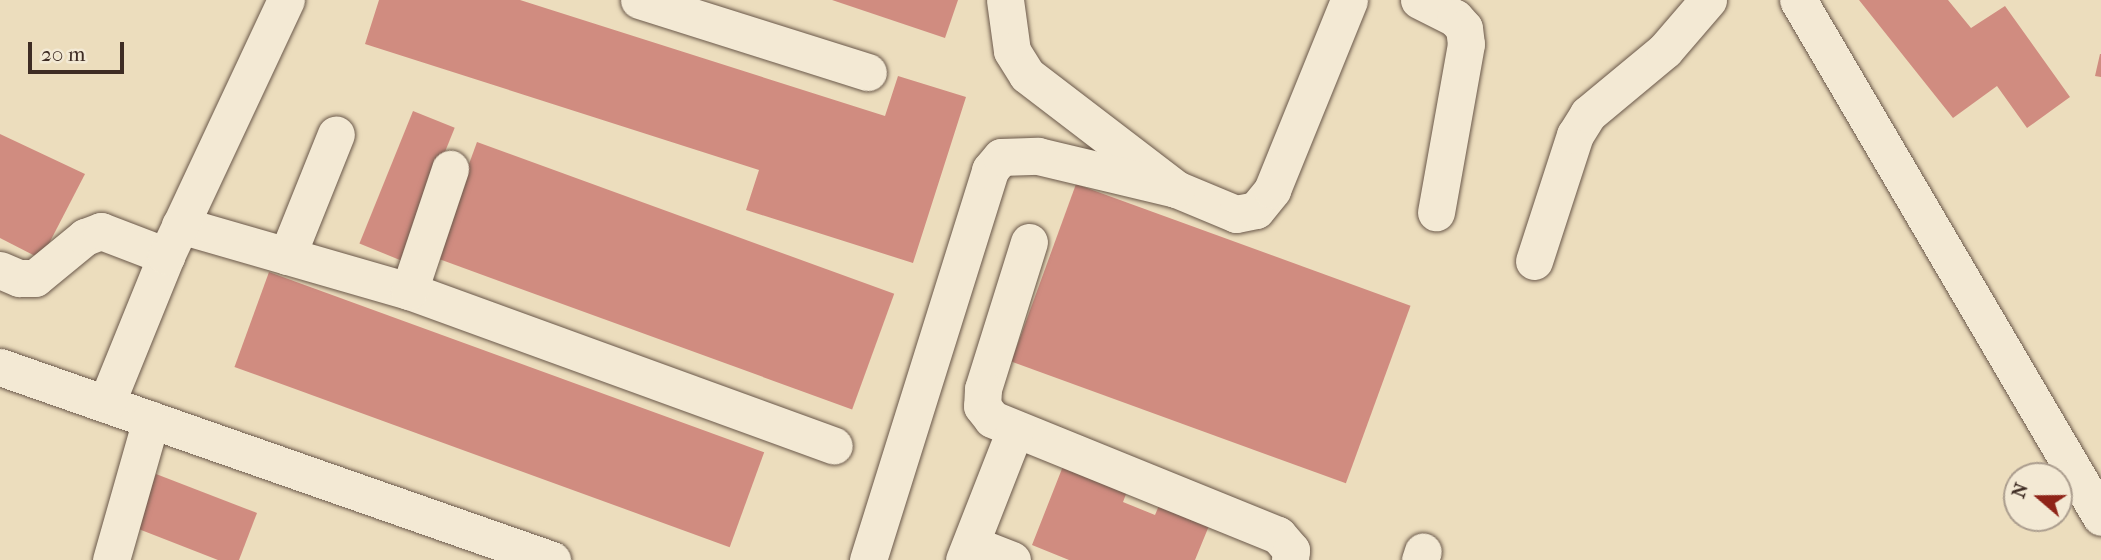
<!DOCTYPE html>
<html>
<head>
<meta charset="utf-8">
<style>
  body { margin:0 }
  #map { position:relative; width:2101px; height:560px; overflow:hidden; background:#ecddbd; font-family:"IM FELL French Canon",serif }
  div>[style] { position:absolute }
  .building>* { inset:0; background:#d08c80; transform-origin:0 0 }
  .roads { filter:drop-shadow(0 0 2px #6a584a) drop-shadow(0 0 2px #6a584a) }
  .minor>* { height:37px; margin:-18.5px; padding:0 18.5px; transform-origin:18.5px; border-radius:18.5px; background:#f3e9d4 }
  span { translate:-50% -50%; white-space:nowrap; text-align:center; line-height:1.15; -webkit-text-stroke:7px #f3e9d4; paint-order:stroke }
  .north { position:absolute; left:2003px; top:462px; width:70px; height:70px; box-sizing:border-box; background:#f3e9d4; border:2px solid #ab9d8e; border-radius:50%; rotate:290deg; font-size:19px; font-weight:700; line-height:28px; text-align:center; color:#3e2c24 }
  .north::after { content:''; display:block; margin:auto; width:24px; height:32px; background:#8f2418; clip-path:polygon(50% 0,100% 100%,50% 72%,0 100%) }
  .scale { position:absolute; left:28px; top:42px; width:96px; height:32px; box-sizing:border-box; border:4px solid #3e2c24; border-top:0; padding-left:9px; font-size:21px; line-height:24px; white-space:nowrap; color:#3e2c24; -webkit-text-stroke:5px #f3e9d4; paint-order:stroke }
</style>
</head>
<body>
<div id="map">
  <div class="building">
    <div style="clip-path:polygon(379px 0,520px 0,885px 116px,898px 76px,966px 97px,913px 263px,746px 210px,759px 170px,365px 44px)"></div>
    <div style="clip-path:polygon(832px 0,958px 0,945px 38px)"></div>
    <div style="clip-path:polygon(1859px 0,1948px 0,1971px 28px,2005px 6px,2070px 97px,2027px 128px,1997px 86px,1953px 118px)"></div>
    <div style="clip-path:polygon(2100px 54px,2101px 54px,2101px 77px,2095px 76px)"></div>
    <div style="left:413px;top:111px;width:45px;height:143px;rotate:22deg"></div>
    <div style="clip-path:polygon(0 134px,85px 174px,41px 259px,0 238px)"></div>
    <div style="left:477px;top:142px;width:444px;height:123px;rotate:20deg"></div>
    <div style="left:1076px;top:184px;width:356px;height:189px;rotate:20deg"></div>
    <div style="left:269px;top:272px;width:527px;height:101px;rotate:20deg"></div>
    <div style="clip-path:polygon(1067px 456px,1131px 481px,1123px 502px,1155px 515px,1163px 496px,1213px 516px,1195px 560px,1069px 560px,1032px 545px)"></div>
    <div style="clip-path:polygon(156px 474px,257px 513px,239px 560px,218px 560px,136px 528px)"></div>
  </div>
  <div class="roads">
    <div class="minor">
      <div style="left:639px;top:0;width:240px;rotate:17.5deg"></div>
      <div style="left:1005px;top:0;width:51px;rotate:82.2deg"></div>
      <div style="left:1012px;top:51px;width:28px;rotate:58deg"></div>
      <div style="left:1027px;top:75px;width:188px;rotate:37.4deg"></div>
      <div style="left:1176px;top:189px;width:65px;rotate:22.6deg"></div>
      <div style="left:1236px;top:214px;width:20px;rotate:-11deg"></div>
      <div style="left:1256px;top:210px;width:26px;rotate:-51deg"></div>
      <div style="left:1272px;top:190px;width:205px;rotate:-67.9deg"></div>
      <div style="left:1419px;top:0;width:40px;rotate:26.6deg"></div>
      <div style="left:1455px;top:18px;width:13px;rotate:48deg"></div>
      <div style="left:1464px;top:28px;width:16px;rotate:83deg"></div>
      <div style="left:1466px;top:44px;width:171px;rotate:100.1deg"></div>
      <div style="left:1798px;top:0;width:599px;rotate:59.63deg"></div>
      <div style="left:180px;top:225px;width:238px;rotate:16.1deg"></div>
      <div style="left:409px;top:291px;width:452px;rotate:20deg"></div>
      <div style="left:1029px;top:242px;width:154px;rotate:107.4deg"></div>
      <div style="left:983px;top:389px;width:17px;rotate:93deg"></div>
      <div style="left:982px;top:406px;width:16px;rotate:52deg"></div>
      <div style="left:992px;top:419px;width:309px;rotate:22.1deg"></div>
      <div style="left:1278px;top:535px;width:20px;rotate:49deg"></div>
      <div style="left:1291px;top:550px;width:10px;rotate:96deg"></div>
      <div style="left:287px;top:256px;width:131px;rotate:-68.1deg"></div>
      <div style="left:1534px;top:261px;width:133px;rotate:-72deg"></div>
      <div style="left:1575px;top:135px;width:25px;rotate:-58deg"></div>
      <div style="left:1588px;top:114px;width:100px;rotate:-39.7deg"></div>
      <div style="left:1665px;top:50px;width:66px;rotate:-49.3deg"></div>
      <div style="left:0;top:270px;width:21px;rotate:23deg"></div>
      <div style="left:19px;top:278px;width:16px"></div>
      <div style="left:35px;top:278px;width:65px;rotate:-39.4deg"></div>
      <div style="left:85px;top:237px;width:17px;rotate:-21deg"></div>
      <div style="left:101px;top:231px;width:70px;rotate:21deg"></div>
      <div style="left:409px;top:291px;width:129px;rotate:-71.4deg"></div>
      <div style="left:0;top:367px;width:585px;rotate:19.27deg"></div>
      <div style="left:106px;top:404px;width:160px;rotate:-67.9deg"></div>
      <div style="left:166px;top:256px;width:283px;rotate:-64.9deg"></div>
      <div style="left:971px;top:544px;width:44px;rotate:21.3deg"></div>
      <div style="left:111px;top:560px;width:146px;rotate:-74.1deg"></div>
      <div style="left:868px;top:560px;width:409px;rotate:-72.6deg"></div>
      <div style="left:990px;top:170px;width:17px;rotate:-50deg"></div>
      <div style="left:1001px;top:157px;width:37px;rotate:-2deg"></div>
      <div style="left:1038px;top:156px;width:142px;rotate:13.4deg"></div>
      <div style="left:964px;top:560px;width:140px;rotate:-68.6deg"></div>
      <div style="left:1420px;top:560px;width:9px;rotate:-72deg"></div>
    </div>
  </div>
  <div class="north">N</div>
  <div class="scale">20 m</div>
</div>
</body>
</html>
